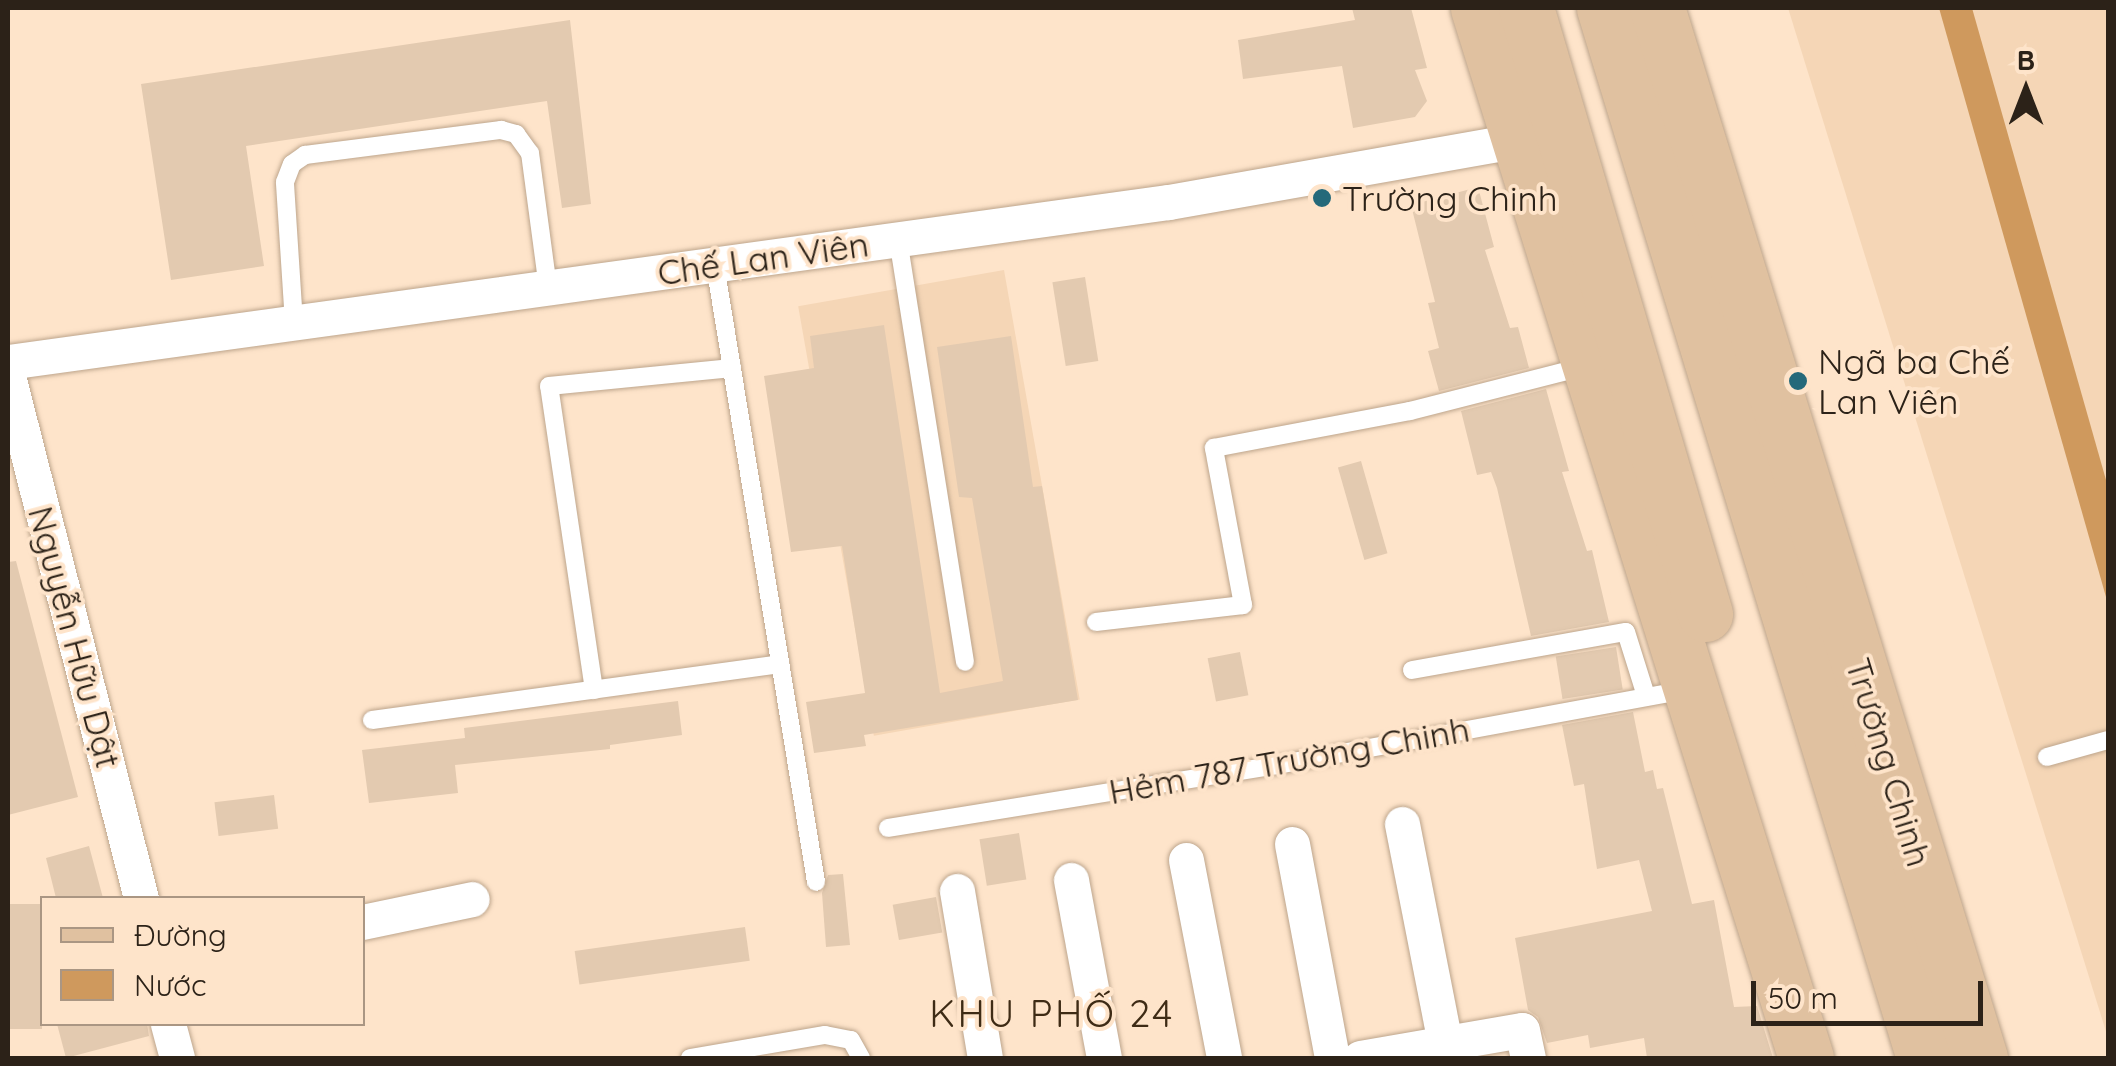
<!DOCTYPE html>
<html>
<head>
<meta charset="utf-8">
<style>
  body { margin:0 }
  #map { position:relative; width:2116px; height:1066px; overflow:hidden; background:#fee4ca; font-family:Quicksand,sans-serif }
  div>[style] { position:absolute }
  .built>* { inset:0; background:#f5d6b6; transform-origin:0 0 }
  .water>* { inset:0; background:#cf995d }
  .building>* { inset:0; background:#e3cab0; transform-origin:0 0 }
  .roads { filter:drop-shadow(0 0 2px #bda58c) drop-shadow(0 0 2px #bda58c) }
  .service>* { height:18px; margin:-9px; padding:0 9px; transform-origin:9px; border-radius:9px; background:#fff }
  .minor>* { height:35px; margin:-17.5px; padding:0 17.5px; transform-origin:17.5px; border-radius:17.5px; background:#fff }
  .primary>* { height:55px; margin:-27.5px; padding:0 27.5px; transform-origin:27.5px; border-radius:27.5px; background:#e0c1a0 }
  .dots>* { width:28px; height:28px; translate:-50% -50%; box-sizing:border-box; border:5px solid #fee4ca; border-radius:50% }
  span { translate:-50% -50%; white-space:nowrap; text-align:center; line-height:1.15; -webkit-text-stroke:8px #fee4ca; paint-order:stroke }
  .poi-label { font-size:35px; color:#2c2218 }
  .left { translate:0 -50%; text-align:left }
  .street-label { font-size:35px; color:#2c2218 }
  .neighbourhood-label { font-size:38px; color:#3e2b15; letter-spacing:2.5px }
  .frame { position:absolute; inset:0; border:10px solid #2c2218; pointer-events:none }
  .legend { position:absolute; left:40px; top:896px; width:325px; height:130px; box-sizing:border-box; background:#fee4ca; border:2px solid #aa9683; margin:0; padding:12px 18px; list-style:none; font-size:30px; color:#2c2218 }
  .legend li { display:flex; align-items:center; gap:20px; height:50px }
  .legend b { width:50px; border:2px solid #aa9683 }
  .north { position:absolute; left:1976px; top:40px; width:100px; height:100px; -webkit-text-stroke:8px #fee4ca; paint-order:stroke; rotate:0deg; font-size:28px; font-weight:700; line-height:40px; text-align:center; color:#2c2218 }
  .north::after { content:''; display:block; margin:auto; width:35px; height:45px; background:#2c2218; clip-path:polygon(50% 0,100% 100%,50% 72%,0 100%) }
  .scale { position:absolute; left:1751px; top:981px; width:232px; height:45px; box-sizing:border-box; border:5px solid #2c2218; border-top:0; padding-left:12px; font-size:30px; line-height:35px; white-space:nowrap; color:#2c2218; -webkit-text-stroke:8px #fee4ca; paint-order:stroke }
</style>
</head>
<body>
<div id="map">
  <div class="built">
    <div style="clip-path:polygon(1788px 8px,2108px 8px,2108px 1038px)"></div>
    <div style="left:1004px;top:270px;width:436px;height:209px;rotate:80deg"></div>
  </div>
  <div class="water">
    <div style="clip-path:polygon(1939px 8px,1972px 8px,2108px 487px,2108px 604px)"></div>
  </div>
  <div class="building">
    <div style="clip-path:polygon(1352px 8px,1411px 8px,1427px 68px,1415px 70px,1427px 101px,1415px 117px,1353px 128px,1342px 66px,1243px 79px,1238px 40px,1355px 20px)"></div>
    <div style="clip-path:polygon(570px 20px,591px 204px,562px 208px,547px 101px,246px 146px,264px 266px,171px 280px,141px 84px)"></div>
    <div style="clip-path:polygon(1478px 187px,1494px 247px,1485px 250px,1510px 328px,1518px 327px,1529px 368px,1439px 391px,1428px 351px,1439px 348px,1428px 303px,1435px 302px,1411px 205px)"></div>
    <div style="left:1085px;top:277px;width:85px;height:33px;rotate:81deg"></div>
    <div style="clip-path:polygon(884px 325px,940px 693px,1003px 681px,972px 498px,959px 497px,937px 347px,1011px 336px,1033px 487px,1042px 486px,1078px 700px,864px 735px,866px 746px,814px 753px,806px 702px,865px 693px,842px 546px,791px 552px,764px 376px,814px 368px,810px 336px)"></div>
    <div style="clip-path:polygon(1546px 389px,1569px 471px,1562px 472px,1587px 551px,1592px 550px,1609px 622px,1531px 636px,1497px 488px,1491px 472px,1477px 475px,1461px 411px)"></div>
    <div style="left:1361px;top:461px;width:96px;height:24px;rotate:74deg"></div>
    <div style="clip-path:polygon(16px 561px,78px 797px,8px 815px,8px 562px)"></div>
    <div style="left:1616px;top:647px;width:43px;height:61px;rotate:81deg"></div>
    <div style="left:1240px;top:652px;width:44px;height:33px;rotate:79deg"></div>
    <div style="clip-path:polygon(678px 701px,682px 735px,610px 745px,610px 749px,455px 765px,458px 793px,369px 803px,362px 750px,465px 738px,464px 728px)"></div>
    <div style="clip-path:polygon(1633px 712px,1645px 772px,1653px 770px,1657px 789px,1663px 788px,1692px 904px,1714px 900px,1734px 1007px,1757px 1006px,1773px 1058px,1647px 1058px,1644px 1038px,1590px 1048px,1588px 1035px,1547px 1043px,1538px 1017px,1528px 1010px,1515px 938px,1652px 911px,1639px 860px,1597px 869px,1584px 784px,1574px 786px,1562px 725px)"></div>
    <div style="left:274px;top:795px;width:34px;height:60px;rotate:83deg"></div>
    <div style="left:1019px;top:833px;width:47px;height:40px;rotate:81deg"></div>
    <div style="clip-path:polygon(89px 846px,103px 898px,56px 898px,46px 858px)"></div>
    <div style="clip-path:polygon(843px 874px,850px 945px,826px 947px,822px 893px,828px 875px)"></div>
    <div style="left:936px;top:897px;width:36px;height:44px;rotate:80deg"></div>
    <div style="left:42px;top:904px;width:125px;height:35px;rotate:90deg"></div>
    <div style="left:745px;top:927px;width:34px;height:172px;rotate:82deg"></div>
    <div style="clip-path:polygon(57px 1024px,147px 1024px,149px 1036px,66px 1058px)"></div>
  </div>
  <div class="roads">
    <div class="service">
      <div style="left:898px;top:239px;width:428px;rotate:81deg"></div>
      <div style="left:715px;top:265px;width:625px;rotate:80.7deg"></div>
      <div style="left:294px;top:323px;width:141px;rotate:-93.7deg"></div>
      <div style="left:285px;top:182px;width:19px;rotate:-69deg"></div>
      <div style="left:292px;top:164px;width:16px;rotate:-35deg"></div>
      <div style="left:305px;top:155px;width:198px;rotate:-7.3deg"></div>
      <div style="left:501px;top:130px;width:16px;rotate:15deg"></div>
      <div style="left:516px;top:134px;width:24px;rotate:54deg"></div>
      <div style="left:530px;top:153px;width:136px;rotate:82.4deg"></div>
      <div style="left:1096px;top:622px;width:148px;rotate:-6.6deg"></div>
      <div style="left:1243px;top:605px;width:160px;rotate:-100.5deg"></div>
      <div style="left:1214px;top:448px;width:199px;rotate:-10.7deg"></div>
      <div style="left:1410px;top:411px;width:179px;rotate:-14.3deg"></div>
      <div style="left:1412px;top:670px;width:217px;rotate:-10.1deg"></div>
      <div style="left:1626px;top:632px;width:67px;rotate:72.6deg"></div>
      <div style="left:594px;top:690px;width:307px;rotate:-98.4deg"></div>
      <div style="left:549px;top:386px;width:184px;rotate:-5.6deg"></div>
      <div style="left:372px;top:720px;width:412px;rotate:-7.8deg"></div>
      <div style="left:2047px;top:757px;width:63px;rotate:-15.6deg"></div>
      <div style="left:888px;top:828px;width:394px;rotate:-9.2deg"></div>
      <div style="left:1277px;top:765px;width:415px;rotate:-10.4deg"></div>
      <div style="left:690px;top:1058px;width:137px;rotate:-9.7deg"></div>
      <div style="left:825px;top:1035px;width:26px;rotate:11deg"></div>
      <div style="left:851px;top:1040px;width:21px;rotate:61deg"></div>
    </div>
    <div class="minor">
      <div style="left:8px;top:362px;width:1172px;rotate:-7.85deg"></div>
      <div style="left:1169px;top:202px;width:352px;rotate:-10deg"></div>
      <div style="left:8px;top:376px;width:539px;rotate:75.71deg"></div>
      <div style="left:1402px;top:824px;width:224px;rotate:78.9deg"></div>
      <div style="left:1292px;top:844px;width:218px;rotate:79.4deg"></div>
      <div style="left:1186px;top:860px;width:202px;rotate:79.1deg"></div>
      <div style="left:1071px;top:880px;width:181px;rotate:79.5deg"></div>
      <div style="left:957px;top:891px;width:169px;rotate:80.5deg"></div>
      <div style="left:362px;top:922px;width:112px;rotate:-11.8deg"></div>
      <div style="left:168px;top:1024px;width:35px;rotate:75deg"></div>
      <div style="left:1360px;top:1058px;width:164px;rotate:-9.8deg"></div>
      <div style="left:1522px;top:1030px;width:29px;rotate:78deg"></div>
    </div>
    <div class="primary">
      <div style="left:1478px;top:8px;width:1100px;rotate:72.65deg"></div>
      <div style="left:1526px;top:8px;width:632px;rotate:73.54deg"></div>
      <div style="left:1604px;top:8px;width:1098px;rotate:73.05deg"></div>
      <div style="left:1657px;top:8px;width:1099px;rotate:72.9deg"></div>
    </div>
  </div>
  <div class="dots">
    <div style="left:1322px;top:198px;background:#25697a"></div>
    <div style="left:1798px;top:381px;background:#25697a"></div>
  </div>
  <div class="poi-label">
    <span class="left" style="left:1342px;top:198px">Trường Chinh</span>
    <span class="left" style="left:1818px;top:381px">Ngã ba Chế<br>Lan Viên</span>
  </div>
  <div class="street-label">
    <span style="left:763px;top:258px;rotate:-8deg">Chế Lan Viên</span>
    <span style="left:75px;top:637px;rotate:75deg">Nguyễn Hữu Dật</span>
    <span style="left:1289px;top:760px;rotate:-10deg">Hẻm 787 Trường Chinh</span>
    <span style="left:1889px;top:762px;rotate:73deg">Trường Chinh</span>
  </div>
  <div class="neighbourhood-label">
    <span style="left:1052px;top:1014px">KHU PHỐ 24</span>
  </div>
  <div class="frame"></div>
  <ul class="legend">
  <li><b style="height:12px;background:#e0c1a0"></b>Đường</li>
  <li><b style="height:28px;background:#cf995d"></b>Nước</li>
  </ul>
  <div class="north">B</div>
  <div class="scale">50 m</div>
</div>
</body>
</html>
